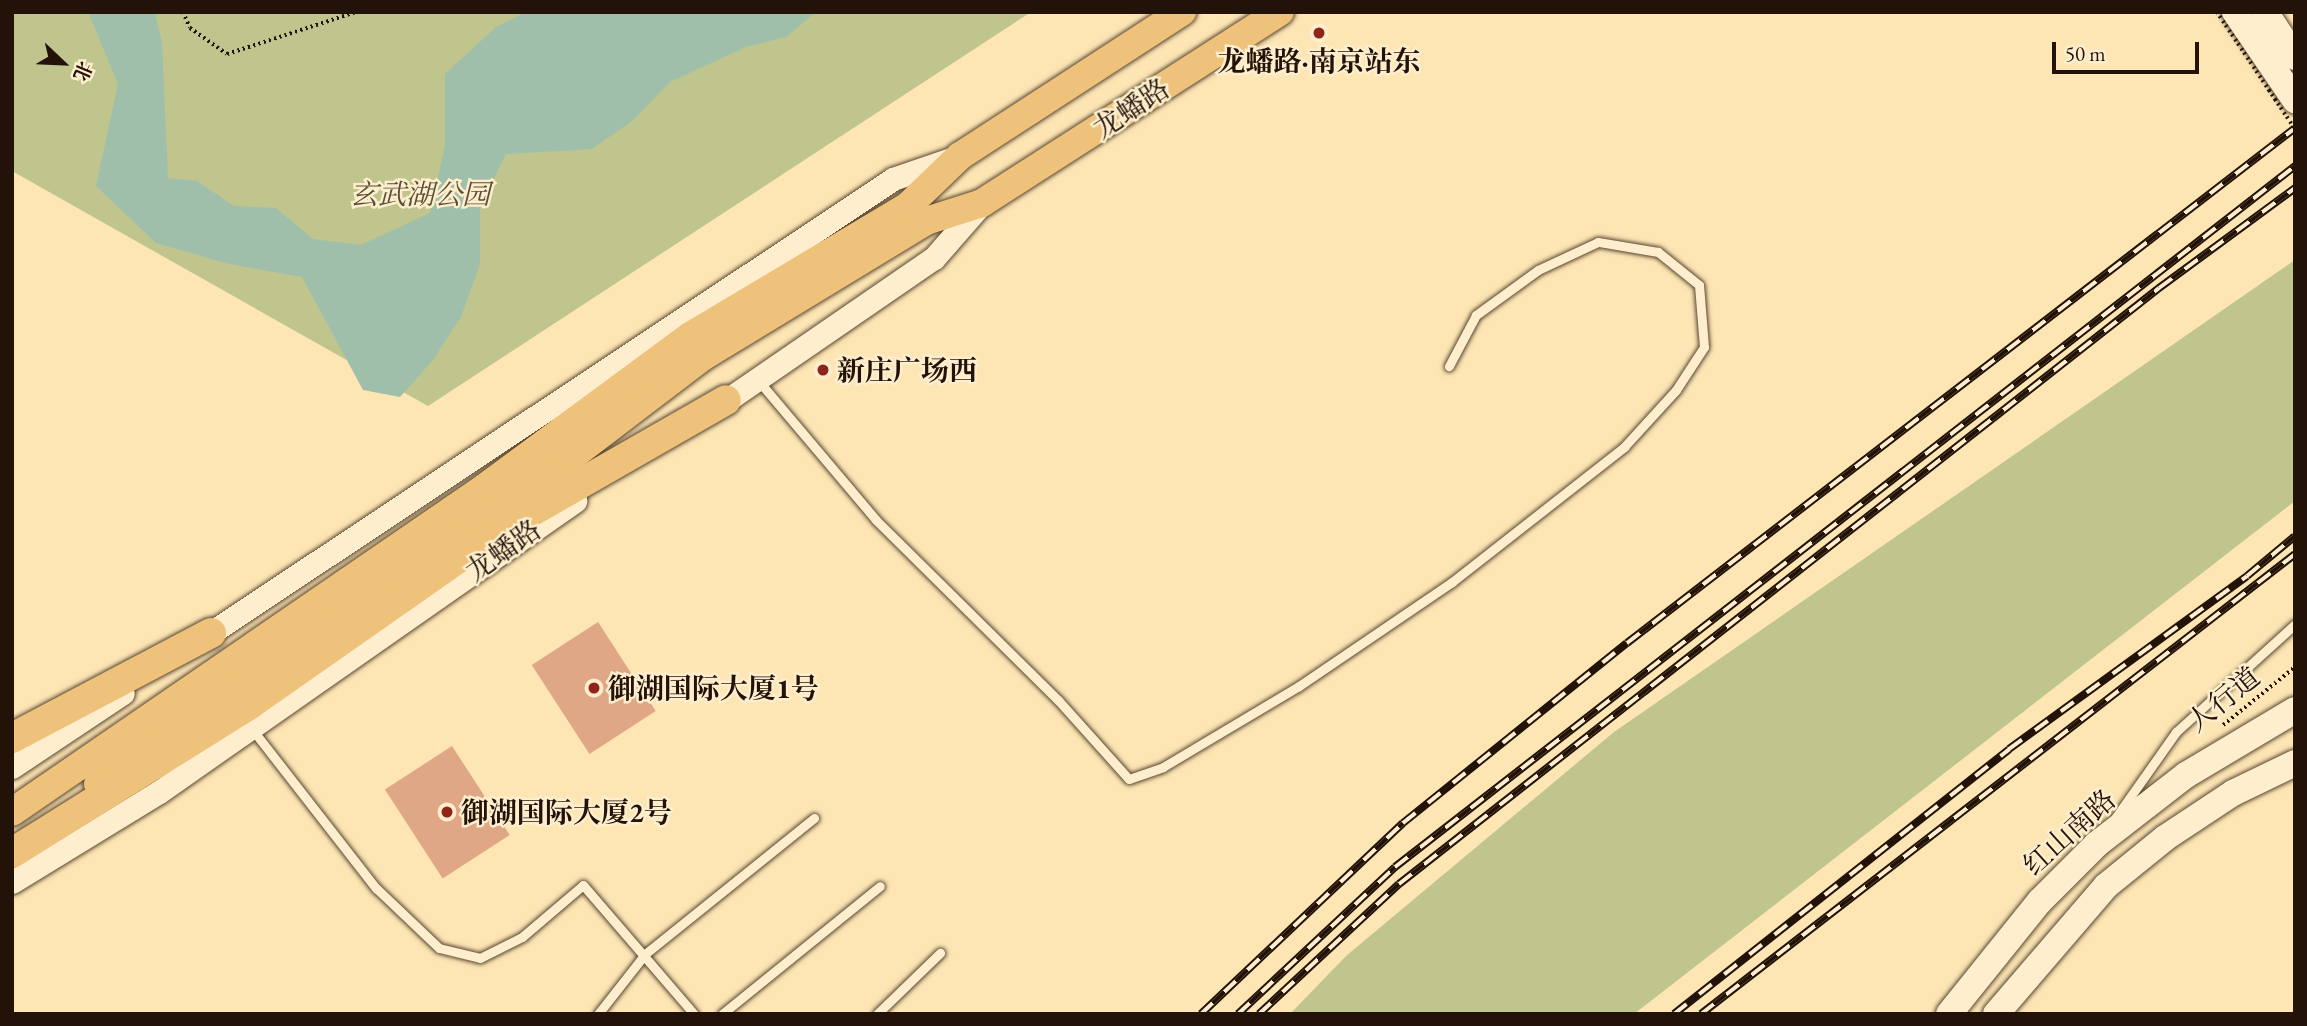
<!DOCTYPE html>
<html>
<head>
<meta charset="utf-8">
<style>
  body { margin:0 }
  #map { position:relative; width:2307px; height:1026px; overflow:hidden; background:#fde5b4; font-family:"EB Garamond","Noto Serif SC",serif }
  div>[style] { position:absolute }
  .green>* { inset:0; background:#bfc58d }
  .water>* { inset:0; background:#9fbfaa }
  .building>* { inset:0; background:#e0a786; transform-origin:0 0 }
  .path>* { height:3.5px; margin-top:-1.75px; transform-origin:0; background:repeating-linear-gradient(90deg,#221207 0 2px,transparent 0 5.5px) }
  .roads { filter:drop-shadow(0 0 2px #594732) drop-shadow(0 0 2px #594732) }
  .service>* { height:9px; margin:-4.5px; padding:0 4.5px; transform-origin:4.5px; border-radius:4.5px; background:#feeece }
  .tertiary>* { height:23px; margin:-11.5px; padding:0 11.5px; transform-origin:11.5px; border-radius:11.5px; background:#feeece }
  .secondary>* { height:26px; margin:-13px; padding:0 13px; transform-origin:13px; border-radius:13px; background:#feeece }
  .primary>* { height:28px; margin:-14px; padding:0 14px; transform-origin:14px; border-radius:14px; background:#eec27a }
  .trunk>* { height:30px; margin:-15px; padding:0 15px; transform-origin:15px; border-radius:15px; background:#eec27a }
  .rail>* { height:8px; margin-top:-4px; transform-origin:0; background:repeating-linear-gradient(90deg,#feeece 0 16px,#221207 0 32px); box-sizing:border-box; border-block:2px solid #221207 }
  .path-bridge>* { height:3.5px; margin-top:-1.75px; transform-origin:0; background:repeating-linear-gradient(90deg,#221207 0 2px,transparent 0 5.5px) }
  .dots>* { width:19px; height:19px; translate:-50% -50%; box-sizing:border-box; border:4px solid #feeece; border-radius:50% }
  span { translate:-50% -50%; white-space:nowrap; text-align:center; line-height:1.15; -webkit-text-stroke:5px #feeece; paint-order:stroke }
  .poi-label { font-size:28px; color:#221207; font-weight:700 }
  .left { translate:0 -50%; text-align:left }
  .street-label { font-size:28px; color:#221207 }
  .park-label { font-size:28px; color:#595136; font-style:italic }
  .frame { position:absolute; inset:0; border:14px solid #221207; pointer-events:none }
  .north { position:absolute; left:28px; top:28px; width:70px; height:70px; -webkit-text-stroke:5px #feeece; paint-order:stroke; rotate:113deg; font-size:19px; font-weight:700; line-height:28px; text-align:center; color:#221207 }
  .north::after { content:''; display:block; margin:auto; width:24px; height:32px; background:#221207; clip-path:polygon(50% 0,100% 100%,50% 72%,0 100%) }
  .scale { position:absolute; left:2052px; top:42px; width:147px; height:32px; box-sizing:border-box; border:4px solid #221207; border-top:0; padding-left:9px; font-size:21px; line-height:24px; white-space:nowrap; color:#221207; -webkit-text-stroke:5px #feeece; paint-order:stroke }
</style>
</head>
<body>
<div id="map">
  <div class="green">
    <div style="clip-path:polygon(12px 12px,1031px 12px,428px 406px,12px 171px)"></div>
    <div style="clip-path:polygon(2295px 260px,2295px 501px,1634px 1014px,1290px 1014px,1346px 956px,1614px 732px)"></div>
  </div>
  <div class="water">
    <div style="clip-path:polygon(88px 12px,155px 12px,162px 43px,168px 178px,197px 181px,234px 206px,276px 208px,313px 239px,361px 245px,430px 213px,445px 145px,445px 74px,496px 27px,526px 12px,816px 12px,786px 37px,746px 47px,670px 82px,632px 121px,592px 149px,506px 154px,480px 207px,480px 264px,461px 317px,433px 360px,400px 397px,363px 390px,302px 277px,229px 264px,156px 243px,96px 186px,118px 84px)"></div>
  </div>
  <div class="building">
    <div style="left:598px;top:622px;width:106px;height:79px;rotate:57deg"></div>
    <div style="left:452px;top:746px;width:106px;height:80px;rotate:57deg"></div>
  </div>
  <div class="path">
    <div style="left:183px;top:12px;width:17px;rotate:66deg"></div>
    <div style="left:190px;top:28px;width:45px;rotate:35.1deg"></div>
    <div style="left:227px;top:54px;width:136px;rotate:-18deg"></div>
    <div style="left:2223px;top:725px;width:92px;rotate:-38.9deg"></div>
  </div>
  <div class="roads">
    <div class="service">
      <div style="left:757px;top:379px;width:185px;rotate:49.8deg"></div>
      <div style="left:876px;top:520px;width:256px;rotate:44.7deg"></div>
      <div style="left:1058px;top:700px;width:106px;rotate:48.1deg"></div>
      <div style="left:1129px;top:779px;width:36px;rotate:-19deg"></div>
      <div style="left:1163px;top:767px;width:158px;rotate:-30.8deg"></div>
      <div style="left:1299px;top:686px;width:185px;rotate:-34.2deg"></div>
      <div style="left:1452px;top:582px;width:219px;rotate:-38.1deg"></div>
      <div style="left:1624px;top:447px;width:77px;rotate:-47.6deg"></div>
      <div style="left:1676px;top:390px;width:51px;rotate:-56.9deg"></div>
      <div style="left:1704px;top:347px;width:62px;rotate:-94.6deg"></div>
      <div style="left:1699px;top:285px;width:53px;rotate:-141.2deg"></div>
      <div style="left:1658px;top:252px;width:61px;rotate:-170.5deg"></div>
      <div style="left:1598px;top:242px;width:66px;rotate:155deg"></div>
      <div style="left:1538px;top:270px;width:77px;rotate:144deg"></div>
      <div style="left:1476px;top:315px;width:58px;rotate:117.9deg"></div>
      <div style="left:252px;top:729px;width:202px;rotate:52.1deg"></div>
      <div style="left:376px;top:888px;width:87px;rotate:43.6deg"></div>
      <div style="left:439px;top:948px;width:42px;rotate:13.7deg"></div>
      <div style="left:480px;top:958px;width:47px;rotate:-26.6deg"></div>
      <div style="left:522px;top:937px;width:80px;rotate:-40.4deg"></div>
      <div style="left:583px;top:885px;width:170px;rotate:49.3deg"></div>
      <div style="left:2116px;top:817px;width:104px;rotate:-54.8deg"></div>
      <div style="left:2176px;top:732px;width:161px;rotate:-42.2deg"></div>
      <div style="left:598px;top:1014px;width:76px;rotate:-51.9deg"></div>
      <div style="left:645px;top:954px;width:217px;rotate:-38.8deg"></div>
      <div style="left:722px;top:1014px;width:203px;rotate:-39deg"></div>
      <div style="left:877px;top:1014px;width:88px;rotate:-44.1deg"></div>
    </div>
    <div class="tertiary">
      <div style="left:714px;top:409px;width:267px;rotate:-34.5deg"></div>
      <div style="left:934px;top:258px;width:73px;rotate:-48.9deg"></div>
      <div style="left:197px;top:642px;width:836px;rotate:-33.63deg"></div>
      <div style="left:893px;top:179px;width:68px;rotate:-19deg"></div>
      <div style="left:12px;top:767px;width:133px;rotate:-33.7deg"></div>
      <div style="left:12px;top:882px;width:172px;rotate:-31.5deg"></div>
      <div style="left:159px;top:792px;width:508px;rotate:-34.97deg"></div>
    </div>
    <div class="secondary">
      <div style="left:2235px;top:12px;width:107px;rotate:55.7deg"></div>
      <div style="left:2265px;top:12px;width:54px;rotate:56.3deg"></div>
      <div style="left:1949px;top:1014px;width:145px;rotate:-51.2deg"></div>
      <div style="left:2040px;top:901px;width:81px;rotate:-45deg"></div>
      <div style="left:2097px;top:844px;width:113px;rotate:-37.8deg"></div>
      <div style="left:2186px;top:775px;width:127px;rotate:-30.8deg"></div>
      <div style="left:1996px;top:1014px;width:169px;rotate:-49.3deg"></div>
      <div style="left:2106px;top:886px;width:76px;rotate:-39.1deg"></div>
      <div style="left:2165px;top:838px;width:82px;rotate:-33.5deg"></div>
      <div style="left:2233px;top:793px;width:69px;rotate:-25.8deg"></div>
    </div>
    <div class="primary">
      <div style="left:98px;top:784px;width:574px;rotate:-34.63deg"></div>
      <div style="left:570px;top:458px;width:168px;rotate:-37.3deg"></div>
      <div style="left:704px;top:356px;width:260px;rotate:-31.3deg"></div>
      <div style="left:926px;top:221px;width:59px;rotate:-17.8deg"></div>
      <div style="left:982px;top:203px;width:354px;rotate:-32.7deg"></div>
      <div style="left:12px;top:812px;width:573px;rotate:-34.47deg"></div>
      <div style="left:484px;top:488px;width:256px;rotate:-36.4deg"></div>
      <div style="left:690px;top:336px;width:254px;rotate:-30.8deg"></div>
      <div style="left:908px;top:206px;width:72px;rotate:-43.9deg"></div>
      <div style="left:960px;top:156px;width:265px;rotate:-33deg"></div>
    </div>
    <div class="trunk">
      <div style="left:12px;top:738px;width:225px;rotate:-27.8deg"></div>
      <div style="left:12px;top:853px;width:281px;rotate:-32deg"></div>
      <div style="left:250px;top:704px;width:298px;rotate:-35deg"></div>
      <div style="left:494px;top:533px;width:267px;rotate:-29.8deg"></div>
    </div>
  </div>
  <div class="rail">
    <div style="left:1201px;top:1014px;width:278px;rotate:-43.4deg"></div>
    <div style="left:1403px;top:823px;width:287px;rotate:-38.8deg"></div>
    <div style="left:1627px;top:643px;width:843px;rotate:-37.63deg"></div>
    <div style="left:1238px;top:1014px;width:215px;rotate:-43.1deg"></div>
    <div style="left:1395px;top:867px;width:1141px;rotate:-37.91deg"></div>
    <div style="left:1259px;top:1014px;width:191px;rotate:-42.9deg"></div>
    <div style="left:1399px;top:884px;width:966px;rotate:-38.1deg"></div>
    <div style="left:2159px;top:288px;width:169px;rotate:-36.3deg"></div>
    <div style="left:1674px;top:1014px;width:427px;rotate:-38.3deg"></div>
    <div style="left:2009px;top:749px;width:294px;rotate:-36deg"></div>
    <div style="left:2247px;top:576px;width:62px;rotate:-39.8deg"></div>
    <div style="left:1701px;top:1014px;width:751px;rotate:-37.75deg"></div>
  </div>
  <div class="path-bridge">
    <div style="left:2217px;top:12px;width:141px;rotate:56.3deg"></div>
  </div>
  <div class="dots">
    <div style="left:1319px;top:33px;background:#8f2418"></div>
    <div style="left:823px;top:370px;background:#8f2418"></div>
    <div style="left:594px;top:688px;background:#8f2418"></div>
    <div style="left:447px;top:812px;background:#8f2418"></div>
  </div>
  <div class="poi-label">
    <span style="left:1319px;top:61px">龙蟠路·南京站东</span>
    <span class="left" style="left:837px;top:370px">新庄广场西</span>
    <span class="left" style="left:608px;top:688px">御湖国际大厦1号</span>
    <span class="left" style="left:461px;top:812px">御湖国际大厦2号</span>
  </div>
  <div class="street-label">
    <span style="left:1131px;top:108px;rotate:-33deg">龙蟠路</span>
    <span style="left:503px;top:550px;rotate:-35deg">龙蟠路</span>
    <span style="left:2223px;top:699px;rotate:-39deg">人行道</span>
    <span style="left:2069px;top:832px;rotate:-42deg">红山南路</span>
  </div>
  <div class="park-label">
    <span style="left:420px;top:194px">玄武湖公园</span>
  </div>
  <div class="frame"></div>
  <div class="north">北</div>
  <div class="scale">50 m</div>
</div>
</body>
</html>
